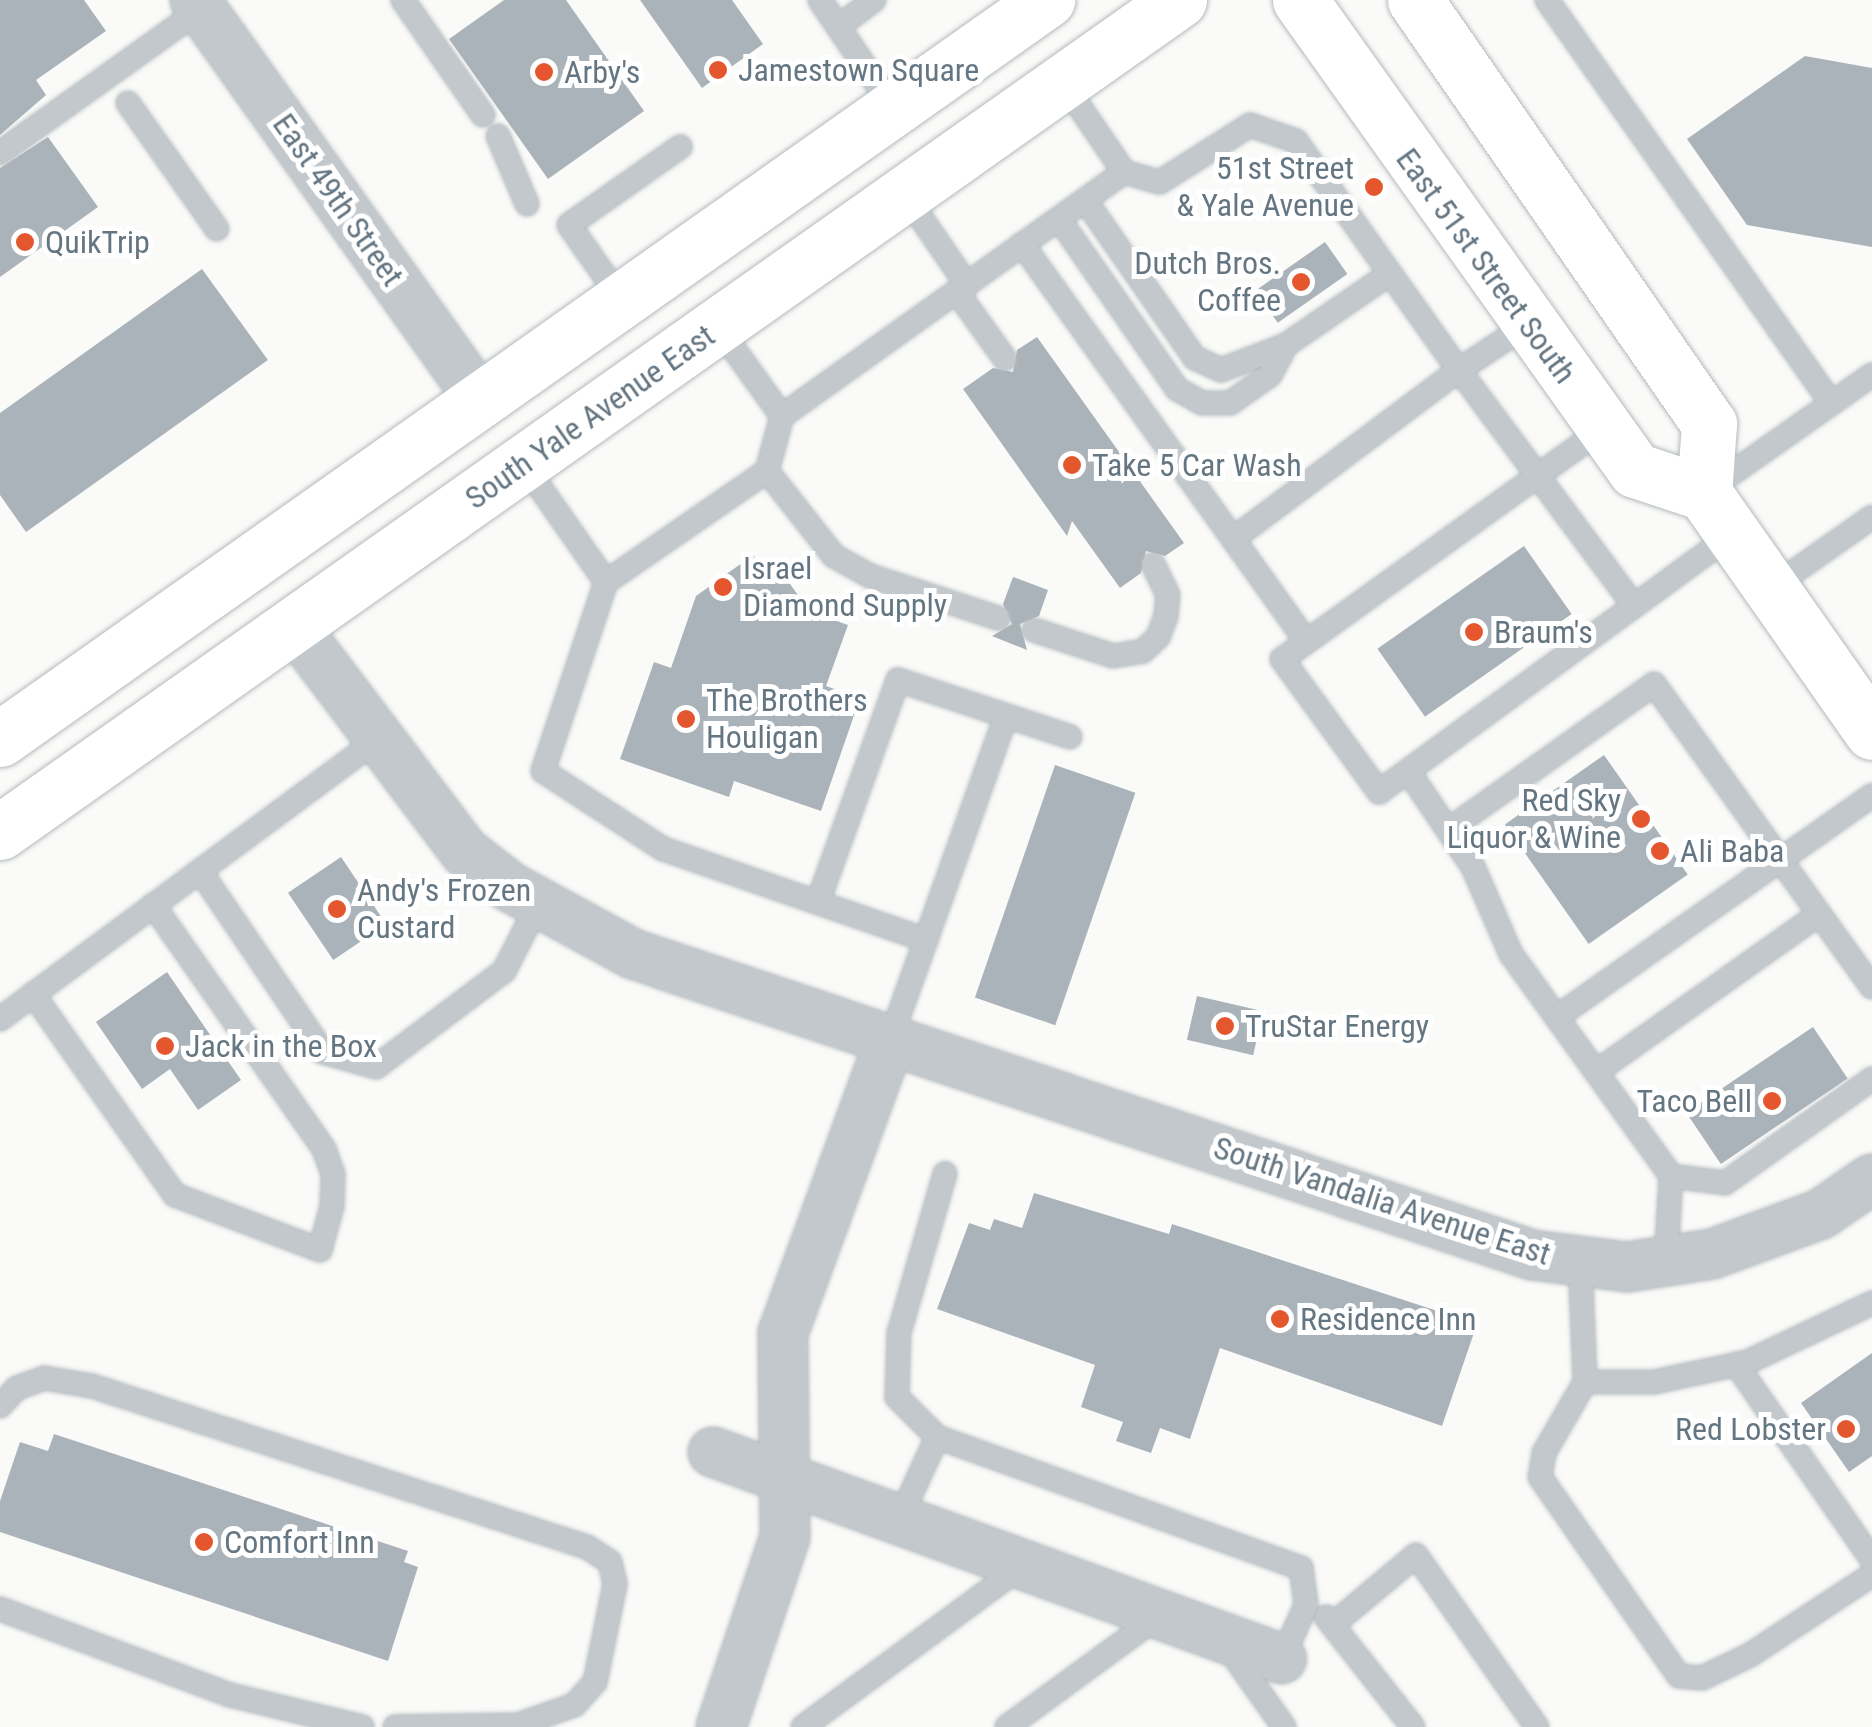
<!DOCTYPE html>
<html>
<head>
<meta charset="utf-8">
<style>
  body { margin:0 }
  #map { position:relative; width:1872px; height:1727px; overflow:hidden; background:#fafaf8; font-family:"Roboto Condensed",sans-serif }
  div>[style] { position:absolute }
  .building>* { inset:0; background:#aab3b9; transform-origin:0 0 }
  .roads { filter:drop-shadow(0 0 2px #b3babf) drop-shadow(0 0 2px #b3babf) }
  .lane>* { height:22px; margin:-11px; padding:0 11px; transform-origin:11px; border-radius:11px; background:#c3c8cc }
  .street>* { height:48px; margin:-24px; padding:0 24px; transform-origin:24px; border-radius:24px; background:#c3c8cc }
  .secondary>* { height:55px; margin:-27.5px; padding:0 27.5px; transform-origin:27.5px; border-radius:27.5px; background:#fff }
  .primary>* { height:55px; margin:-27.5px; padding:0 27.5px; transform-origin:27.5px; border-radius:27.5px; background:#fff }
  .dots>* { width:28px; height:28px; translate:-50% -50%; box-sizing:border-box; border:5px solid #fff; border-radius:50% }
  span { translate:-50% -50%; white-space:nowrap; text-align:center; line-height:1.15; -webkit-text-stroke:10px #fff; paint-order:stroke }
  .poi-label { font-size:32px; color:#657683 }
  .left { translate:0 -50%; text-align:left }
  .right { translate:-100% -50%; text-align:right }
  .street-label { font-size:32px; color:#657683 }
</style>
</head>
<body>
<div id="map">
  <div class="building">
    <div style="clip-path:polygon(0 0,84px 0,106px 31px,36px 80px,46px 95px,0 135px)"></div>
    <div style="clip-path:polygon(504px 0,566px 0,644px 111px,548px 179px,449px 39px)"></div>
    <div style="clip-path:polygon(640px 0,732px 0,763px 44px,702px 88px)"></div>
    <div style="clip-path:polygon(1805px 56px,1872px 68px,1872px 247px,1747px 225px,1687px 139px)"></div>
    <div style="clip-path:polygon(48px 137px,98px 207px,0 277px,0 168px)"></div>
    <div style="left:1325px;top:242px;width:39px;height:85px;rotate:55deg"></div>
    <div style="clip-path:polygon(202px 269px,268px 360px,26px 532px,0 495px,0 413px)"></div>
    <div style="clip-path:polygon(1037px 337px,1184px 543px,1165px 556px,1146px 551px,1141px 573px,1120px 588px,1072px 521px,1067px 536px,963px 389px,993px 368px,1013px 372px,1017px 350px)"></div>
    <div style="left:1524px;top:546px;width:83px;height:179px;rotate:55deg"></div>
    <div style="clip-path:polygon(753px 555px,763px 569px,774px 561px,809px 611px,848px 625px,826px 686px,860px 698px,821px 811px,734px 781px,729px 797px,620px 759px,654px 662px,671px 668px,696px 596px)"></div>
    <div style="clip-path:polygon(1013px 577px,1048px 590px,1039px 616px,1020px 624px,1027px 650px,992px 636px,1012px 624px,1003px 604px)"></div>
    <div style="left:1604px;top:755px;width:146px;height:121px;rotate:55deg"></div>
    <div style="left:1055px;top:765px;width:85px;height:246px;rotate:19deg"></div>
    <div style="left:341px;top:857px;width:81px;height:64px;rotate:56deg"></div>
    <div style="clip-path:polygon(167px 972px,241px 1080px,198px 1110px,170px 1069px,142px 1089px,96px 1022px)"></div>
    <div style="left:1197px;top:996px;width:68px;height:45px;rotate:13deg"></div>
    <div style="left:1813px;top:1027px;width:62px;height:153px;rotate:56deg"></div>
    <div style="clip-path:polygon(1034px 1193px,1169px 1234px,1172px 1224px,1477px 1324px,1442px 1426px,1220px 1348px,1190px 1439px,1160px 1428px,1151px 1453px,1116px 1441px,1123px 1422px,1081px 1407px,1095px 1365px,937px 1309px,969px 1223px,990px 1230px,994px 1219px,1022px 1228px)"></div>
    <div style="clip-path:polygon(1872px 1353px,1872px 1456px,1849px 1472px,1801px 1403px)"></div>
    <div style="clip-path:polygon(54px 1434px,408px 1551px,404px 1562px,418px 1567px,388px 1661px,0 1532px,0 1501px,20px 1442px,48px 1451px)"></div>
  </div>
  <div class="roads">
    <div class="lane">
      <div style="left:403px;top:0;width:140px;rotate:55.2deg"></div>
      <div style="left:820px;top:0;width:130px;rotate:55.9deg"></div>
      <div style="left:1547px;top:0;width:493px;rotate:54.8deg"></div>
      <div style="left:838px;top:27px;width:45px;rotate:-36.9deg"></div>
      <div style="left:1062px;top:81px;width:110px;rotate:55.7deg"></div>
      <div style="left:128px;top:103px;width:154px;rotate:54.8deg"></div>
      <div style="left:498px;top:136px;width:74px;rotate:66.9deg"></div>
      <div style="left:0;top:153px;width:247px;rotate:-35.6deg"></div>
      <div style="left:904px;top:193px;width:112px;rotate:55.6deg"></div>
      <div style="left:1085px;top:200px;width:193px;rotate:55.2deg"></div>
      <div style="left:1195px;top:358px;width:29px;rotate:25deg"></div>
      <div style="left:1221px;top:370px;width:70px;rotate:-21deg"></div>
      <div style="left:1286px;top:345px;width:124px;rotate:-34.5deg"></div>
      <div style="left:1059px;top:219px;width:207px;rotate:55.2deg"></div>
      <div style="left:1177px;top:389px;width:29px;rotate:29deg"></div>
      <div style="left:1202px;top:403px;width:28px"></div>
      <div style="left:1230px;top:403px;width:49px;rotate:-35deg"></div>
      <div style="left:1270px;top:375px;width:34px;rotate:-62deg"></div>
      <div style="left:1022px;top:244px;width:488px;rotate:54.4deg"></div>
      <div style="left:957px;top:292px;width:82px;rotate:54.4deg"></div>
      <div style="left:621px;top:299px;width:90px;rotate:-125.1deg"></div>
      <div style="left:569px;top:225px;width:136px;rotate:-35.1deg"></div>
      <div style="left:718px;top:327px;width:110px;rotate:54.3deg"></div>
      <div style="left:1604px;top:428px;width:396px;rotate:144.3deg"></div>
      <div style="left:1282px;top:659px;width:165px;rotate:53.9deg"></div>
      <div style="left:1379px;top:792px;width:438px;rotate:-36.1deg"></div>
      <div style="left:523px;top:463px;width:145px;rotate:55.1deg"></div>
      <div style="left:767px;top:471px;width:108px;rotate:51.8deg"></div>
      <div style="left:834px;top:556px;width:41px;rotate:29.1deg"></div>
      <div style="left:870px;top:576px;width:135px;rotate:18.2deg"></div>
      <div style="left:1711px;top:488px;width:197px;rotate:-35.1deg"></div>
      <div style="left:1233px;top:539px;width:282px;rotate:-36.8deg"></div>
      <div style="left:1459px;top:370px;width:294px;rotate:53.4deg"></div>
      <div style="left:1771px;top:588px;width:123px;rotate:-35.1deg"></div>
      <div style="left:1034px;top:630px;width:83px;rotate:18.2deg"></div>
      <div style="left:1113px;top:656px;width:30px;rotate:-9deg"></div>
      <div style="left:1143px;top:651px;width:21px;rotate:-43deg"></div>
      <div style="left:1158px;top:637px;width:22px;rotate:-69deg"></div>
      <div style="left:1166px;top:616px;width:21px;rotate:-85deg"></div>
      <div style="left:1168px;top:595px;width:34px;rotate:-116deg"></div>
      <div style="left:1408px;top:771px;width:116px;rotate:55.9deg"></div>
      <div style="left:1473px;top:867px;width:95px;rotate:66.4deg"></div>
      <div style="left:1511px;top:954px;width:274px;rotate:54.2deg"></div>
      <div style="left:1671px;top:1176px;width:85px;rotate:93.4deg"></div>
      <div style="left:1448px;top:830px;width:252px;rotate:-35.3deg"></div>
      <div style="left:1654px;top:684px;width:373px;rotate:54.3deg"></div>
      <div style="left:200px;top:871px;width:219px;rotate:55.8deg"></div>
      <div style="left:323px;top:1052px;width:55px;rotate:15.8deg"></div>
      <div style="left:376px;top:1067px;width:160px;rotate:-36.9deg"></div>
      <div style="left:504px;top:971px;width:76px;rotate:-62.8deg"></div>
      <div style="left:818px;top:902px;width:236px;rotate:-70.2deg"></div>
      <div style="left:898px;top:680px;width:181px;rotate:18.3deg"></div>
      <div style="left:926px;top:940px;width:278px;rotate:-160.9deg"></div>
      <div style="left:663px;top:849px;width:143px;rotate:-147deg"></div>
      <div style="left:543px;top:771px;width:199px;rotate:-71.6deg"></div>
      <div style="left:606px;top:582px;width:196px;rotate:-34.6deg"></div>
      <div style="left:767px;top:471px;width:57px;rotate:-74.7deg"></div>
      <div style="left:782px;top:416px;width:420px;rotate:-35.5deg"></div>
      <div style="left:1124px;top:172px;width:37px;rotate:16deg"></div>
      <div style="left:1160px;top:182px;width:107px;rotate:-32.3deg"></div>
      <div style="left:1250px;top:125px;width:49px;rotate:19.2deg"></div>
      <div style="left:1296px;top:141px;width:281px;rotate:54.6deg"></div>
      <div style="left:1459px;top:370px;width:82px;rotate:-33.5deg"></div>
      <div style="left:33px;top:994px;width:246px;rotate:54.8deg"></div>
      <div style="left:175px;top:1195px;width:155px;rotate:20.8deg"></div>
      <div style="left:320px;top:1250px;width:46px;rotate:-74.7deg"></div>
      <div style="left:332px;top:1206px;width:32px;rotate:-88deg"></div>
      <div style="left:333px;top:1174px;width:27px;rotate:-110deg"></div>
      <div style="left:324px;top:1149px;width:298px;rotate:-125deg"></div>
      <div style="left:1557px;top:1017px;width:385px;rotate:-35.1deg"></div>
      <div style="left:0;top:1019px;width:469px;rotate:-36.5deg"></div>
      <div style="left:890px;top:1040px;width:344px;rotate:-70.3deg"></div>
      <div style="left:1596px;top:1072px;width:273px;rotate:-35.3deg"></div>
      <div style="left:1671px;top:1176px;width:54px;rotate:7.4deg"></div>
      <div style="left:1725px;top:1183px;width:180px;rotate:-35.3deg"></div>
      <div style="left:1580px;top:1261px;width:121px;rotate:87.6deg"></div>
      <div style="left:1872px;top:1303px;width:137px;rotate:154.6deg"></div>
      <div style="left:1748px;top:1362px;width:96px;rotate:168deg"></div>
      <div style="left:1654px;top:1382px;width:69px;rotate:180deg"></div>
      <div style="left:1585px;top:1382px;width:82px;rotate:120deg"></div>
      <div style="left:1544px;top:1453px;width:24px;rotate:99deg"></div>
      <div style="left:1540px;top:1477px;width:243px;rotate:55.1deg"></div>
      <div style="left:1679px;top:1676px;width:23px;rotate:5deg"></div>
      <div style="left:1702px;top:1678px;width:53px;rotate:-25.6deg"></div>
      <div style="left:1750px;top:1655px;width:146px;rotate:-33.3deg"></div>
      <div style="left:1736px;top:1364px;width:239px;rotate:55.2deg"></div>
      <div style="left:0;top:1406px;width:25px;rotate:-47deg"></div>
      <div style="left:17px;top:1388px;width:29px;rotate:-20deg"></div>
      <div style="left:44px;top:1378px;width:49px;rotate:9.5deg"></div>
      <div style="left:92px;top:1386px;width:521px;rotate:18.02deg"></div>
      <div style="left:587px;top:1547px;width:27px;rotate:33deg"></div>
      <div style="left:610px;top:1562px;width:23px;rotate:77deg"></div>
      <div style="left:615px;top:1584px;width:100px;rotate:101.5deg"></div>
      <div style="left:595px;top:1682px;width:31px;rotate:132deg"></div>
      <div style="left:574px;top:1705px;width:59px;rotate:160.3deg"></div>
      <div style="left:518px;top:1725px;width:123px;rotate:179.1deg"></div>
      <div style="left:937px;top:1437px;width:57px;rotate:-135deg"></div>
      <div style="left:897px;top:1397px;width:64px;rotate:-88.2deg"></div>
      <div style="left:899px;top:1333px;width:166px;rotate:-73.9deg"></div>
      <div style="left:900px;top:1518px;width:89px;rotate:-65.4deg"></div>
      <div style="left:937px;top:1437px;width:387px;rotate:19.8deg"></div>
      <div style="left:1301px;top:1568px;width:37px;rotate:82deg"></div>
      <div style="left:1306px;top:1605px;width:59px;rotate:114deg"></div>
      <div style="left:0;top:1609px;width:246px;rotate:20.5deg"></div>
      <div style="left:230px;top:1695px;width:136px;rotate:13.6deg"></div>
      <div style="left:1326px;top:1617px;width:140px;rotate:51.7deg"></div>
      <div style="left:1336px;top:1622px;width:104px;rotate:-39.9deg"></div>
      <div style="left:1416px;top:1555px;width:210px;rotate:54.9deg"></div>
      <div style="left:1228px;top:1648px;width:97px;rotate:54.7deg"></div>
      <div style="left:803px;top:1727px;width:272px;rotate:-36.3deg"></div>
      <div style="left:1007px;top:1727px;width:190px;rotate:-36.2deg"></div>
    </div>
    <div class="street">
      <div style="left:195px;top:0;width:491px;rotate:54.5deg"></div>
      <div style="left:294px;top:626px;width:283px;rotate:52.9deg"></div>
      <div style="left:465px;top:852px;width:57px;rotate:37.9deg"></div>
      <div style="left:510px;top:887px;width:140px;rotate:28.6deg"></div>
      <div style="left:633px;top:954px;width:948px;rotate:18.51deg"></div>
      <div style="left:1532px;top:1255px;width:96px;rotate:7.2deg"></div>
      <div style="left:1627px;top:1267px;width:86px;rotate:-8.7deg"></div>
      <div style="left:1712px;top:1254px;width:116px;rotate:-20.2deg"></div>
      <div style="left:1821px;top:1214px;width:62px;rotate:-34.5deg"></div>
      <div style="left:713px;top:1452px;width:605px;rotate:19.99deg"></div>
      <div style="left:721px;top:1727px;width:200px;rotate:-71.4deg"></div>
      <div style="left:785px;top:1537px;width:204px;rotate:-90.6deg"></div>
      <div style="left:783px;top:1333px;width:312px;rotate:-69.9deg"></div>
    </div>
    <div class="secondary">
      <div style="left:1300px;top:0;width:577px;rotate:54.52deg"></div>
      <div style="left:1635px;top:470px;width:73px;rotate:18.4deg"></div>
      <div style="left:1704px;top:493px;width:292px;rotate:54.9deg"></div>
      <div style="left:1415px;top:0;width:516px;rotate:55.26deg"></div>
      <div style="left:1709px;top:424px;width:69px;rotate:94.1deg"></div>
    </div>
    <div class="primary">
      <div style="left:0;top:739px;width:1282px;rotate:-35.22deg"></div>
      <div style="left:0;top:832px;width:1443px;rotate:-35.21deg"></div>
    </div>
  </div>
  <div class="dots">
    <div style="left:718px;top:70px;background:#e4572e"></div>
    <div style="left:544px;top:72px;background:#e4572e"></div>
    <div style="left:1374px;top:187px;background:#e4572e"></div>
    <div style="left:25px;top:242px;background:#e4572e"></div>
    <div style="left:1301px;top:282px;background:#e4572e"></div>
    <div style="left:1072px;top:465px;background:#e4572e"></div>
    <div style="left:723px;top:587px;background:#e4572e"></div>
    <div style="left:1474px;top:632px;background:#e4572e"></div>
    <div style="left:686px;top:719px;background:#e4572e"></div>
    <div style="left:1641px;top:819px;background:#e4572e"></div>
    <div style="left:1660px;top:851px;background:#e4572e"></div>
    <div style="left:337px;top:909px;background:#e4572e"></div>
    <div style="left:1225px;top:1026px;background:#e4572e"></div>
    <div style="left:165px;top:1046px;background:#e4572e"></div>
    <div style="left:1772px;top:1101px;background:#e4572e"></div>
    <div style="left:1280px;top:1319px;background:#e4572e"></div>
    <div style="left:1846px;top:1429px;background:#e4572e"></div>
    <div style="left:204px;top:1542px;background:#e4572e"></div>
  </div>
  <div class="poi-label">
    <span class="left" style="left:738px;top:70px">Jamestown Square</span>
    <span class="left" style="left:564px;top:72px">Arby's</span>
    <span class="right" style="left:1354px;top:187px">51st Street<br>&amp; Yale Avenue</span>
    <span class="left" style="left:45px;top:242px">QuikTrip</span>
    <span class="right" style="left:1281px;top:282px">Dutch Bros.<br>Coffee</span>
    <span class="left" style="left:1092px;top:465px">Take 5 Car Wash</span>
    <span class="left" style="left:743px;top:587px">Israel<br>Diamond Supply</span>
    <span class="left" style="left:1494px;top:632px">Braum's</span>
    <span class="left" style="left:706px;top:719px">The Brothers<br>Houligan</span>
    <span class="right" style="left:1621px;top:819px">Red Sky<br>Liquor &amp; Wine</span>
    <span class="left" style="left:1680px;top:851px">Ali Baba</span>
    <span class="left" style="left:357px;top:909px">Andy's Frozen<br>Custard</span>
    <span class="left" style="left:1245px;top:1026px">TruStar Energy</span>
    <span class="left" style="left:185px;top:1046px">Jack in the Box</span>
    <span class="right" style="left:1752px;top:1101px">Taco Bell</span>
    <span class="left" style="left:1300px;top:1319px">Residence Inn</span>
    <span class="right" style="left:1826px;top:1429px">Red Lobster</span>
    <span class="left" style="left:224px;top:1542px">Comfort Inn</span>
  </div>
  <div class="street-label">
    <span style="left:338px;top:200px;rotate:55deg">East 49th Street</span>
    <span style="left:1486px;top:266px;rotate:54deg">East 51st Street South</span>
    <span style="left:590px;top:417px;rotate:-35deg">South Yale Avenue East</span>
    <span style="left:1382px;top:1201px;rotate:18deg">South Vandalia Avenue East</span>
  </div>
</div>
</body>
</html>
